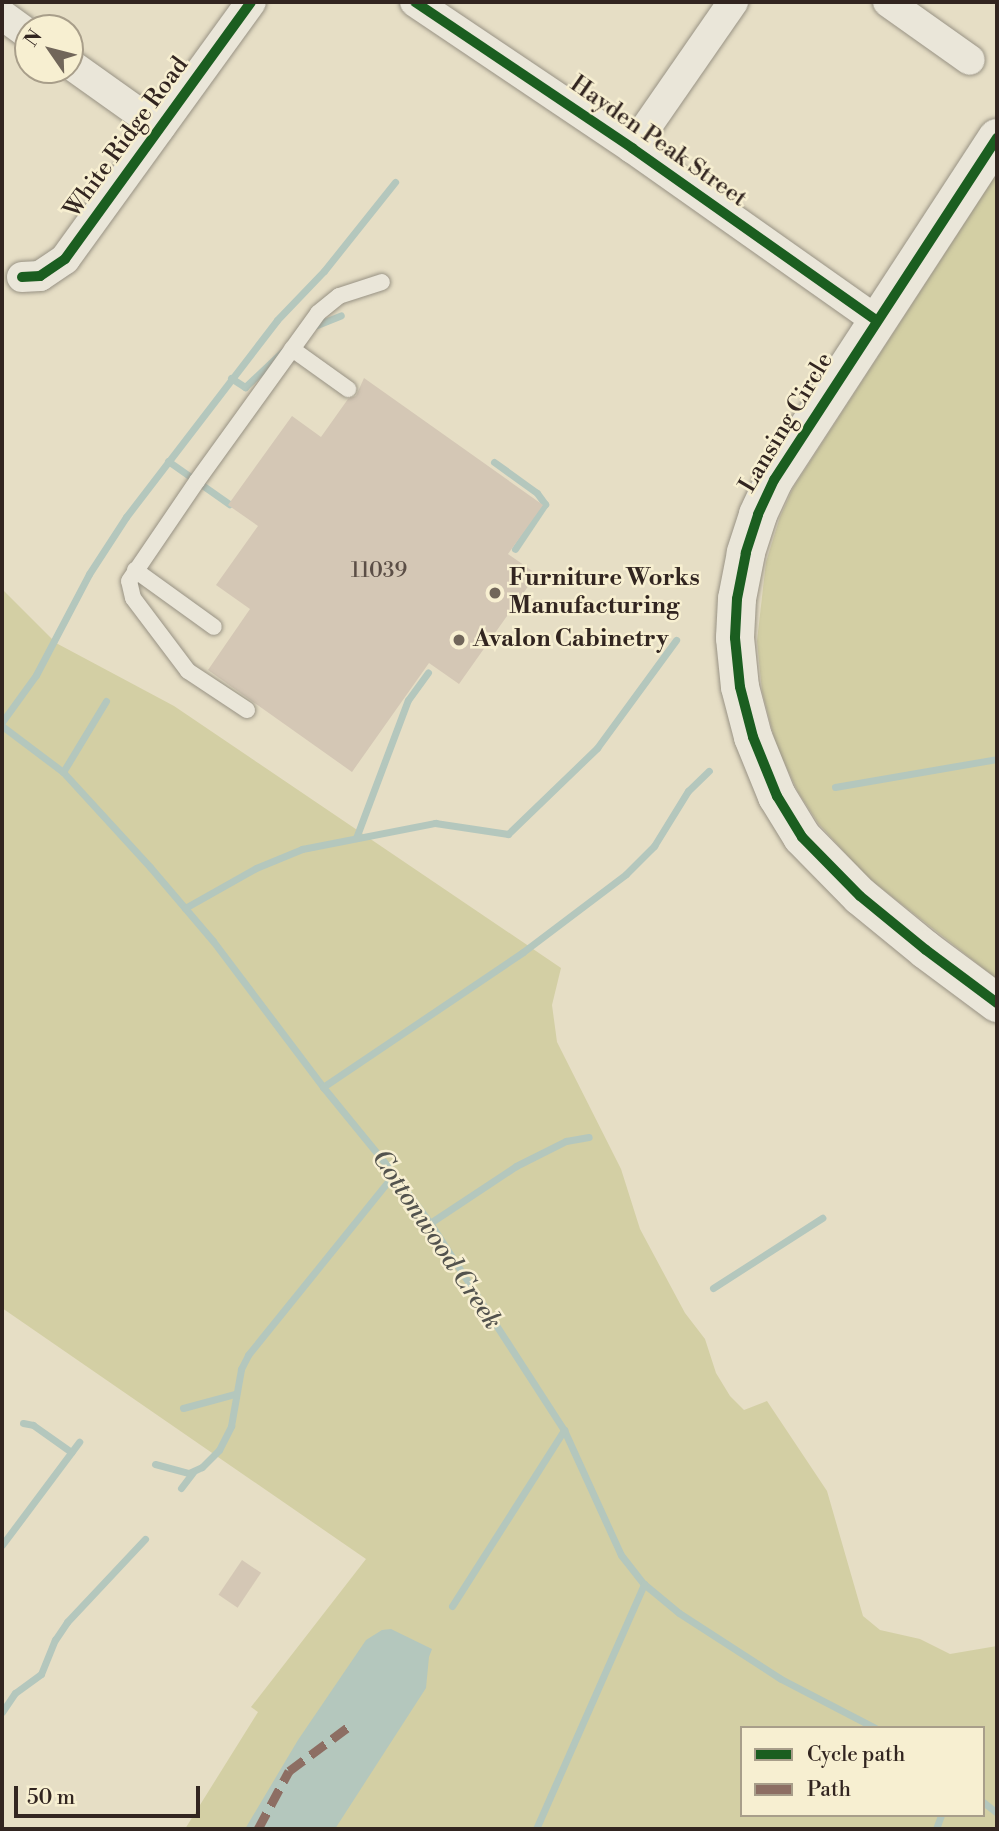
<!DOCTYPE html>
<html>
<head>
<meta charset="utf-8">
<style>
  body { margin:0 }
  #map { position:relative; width:999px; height:1831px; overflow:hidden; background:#e6dec5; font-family:"Libre Bodoni",serif }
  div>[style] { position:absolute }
  .green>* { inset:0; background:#d3cfa4 }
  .water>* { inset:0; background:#b4c7bd }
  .stream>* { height:7px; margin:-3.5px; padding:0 3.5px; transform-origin:3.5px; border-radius:3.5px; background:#b4c7bd }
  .building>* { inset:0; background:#d4c7b5; transform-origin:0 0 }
  .roads { filter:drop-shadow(0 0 2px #989284) drop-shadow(0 0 2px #989284) }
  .lane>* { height:16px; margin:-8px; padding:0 8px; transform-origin:8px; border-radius:8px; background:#eae6d9 }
  .street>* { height:30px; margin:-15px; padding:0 15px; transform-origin:15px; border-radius:15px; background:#eae6d9 }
  .secondary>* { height:38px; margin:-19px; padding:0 19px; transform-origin:19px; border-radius:19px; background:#eae6d9 }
  .quiet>* { height:9px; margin-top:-4.5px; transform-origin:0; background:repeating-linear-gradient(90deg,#8d6e63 0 18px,transparent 0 27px) }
  .cycleway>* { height:10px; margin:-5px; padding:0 5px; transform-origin:5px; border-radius:5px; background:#1b5e20 }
  .dots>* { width:19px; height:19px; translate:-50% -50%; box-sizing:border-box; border:4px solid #f7efd1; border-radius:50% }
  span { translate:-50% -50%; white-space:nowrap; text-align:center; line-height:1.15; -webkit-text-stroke:5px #f7efd1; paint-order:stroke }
  .number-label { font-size:21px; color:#5b4e46 }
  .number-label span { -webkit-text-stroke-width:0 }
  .street-label { font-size:24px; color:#322520 }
  .poi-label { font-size:24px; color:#322520; font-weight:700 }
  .left { translate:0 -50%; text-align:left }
  .water-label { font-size:26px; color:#53534e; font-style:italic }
  .frame { position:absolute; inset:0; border:4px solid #322520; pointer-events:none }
  .legend { position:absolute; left:740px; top:1726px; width:245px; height:91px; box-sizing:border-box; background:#f7efd1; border:2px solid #a89e8a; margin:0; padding:9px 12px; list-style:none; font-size:21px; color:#322520 }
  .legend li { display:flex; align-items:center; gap:14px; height:35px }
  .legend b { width:35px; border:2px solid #a89e8a }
  .north { position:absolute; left:14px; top:14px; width:70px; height:70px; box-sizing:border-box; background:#f7efd1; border:2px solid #a89e8a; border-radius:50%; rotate:305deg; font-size:19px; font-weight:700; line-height:28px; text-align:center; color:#322520 }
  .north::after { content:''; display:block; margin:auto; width:24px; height:32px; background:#71665a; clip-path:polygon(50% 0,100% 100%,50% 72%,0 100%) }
  .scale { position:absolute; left:14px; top:1786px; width:186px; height:32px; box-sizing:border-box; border:4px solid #322520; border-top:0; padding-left:9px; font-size:21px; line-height:24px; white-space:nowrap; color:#322520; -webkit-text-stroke:5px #f7efd1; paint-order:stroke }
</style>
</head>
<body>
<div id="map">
  <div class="green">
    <div style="clip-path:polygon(997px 173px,997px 979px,866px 876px,818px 823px,798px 792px,776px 745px,762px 691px,757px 641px,766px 562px,780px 517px,793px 488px)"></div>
    <div style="clip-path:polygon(evenodd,2px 589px,56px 643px,174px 706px,561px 968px,552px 1005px,557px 1042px,621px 1169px,640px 1229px,685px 1313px,705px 1339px,716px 1373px,730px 1396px,744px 1410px,767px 1401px,827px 1491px,863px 1616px,880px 1630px,920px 1639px,950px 1654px,997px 1646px,997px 1829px,185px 1829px,258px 1712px,251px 1707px,366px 1559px,2px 1308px,2px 589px,742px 1728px,983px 1728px,983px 1815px,742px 1815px,742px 1728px)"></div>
  </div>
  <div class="water">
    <div style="clip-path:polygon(391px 1629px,432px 1649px,429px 1657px,426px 1688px,335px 1829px,245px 1829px,298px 1740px,366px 1640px,382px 1630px)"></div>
  </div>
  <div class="stream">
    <div style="left:312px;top:327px;width:31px;rotate:-22deg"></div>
    <div style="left:231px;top:378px;width:17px;rotate:33deg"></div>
    <div style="left:245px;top:387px;width:51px;rotate:-43.4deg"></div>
    <div style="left:168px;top:461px;width:75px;rotate:35.2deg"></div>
    <div style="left:494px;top:462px;width:53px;rotate:35.8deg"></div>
    <div style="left:537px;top:493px;width:14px;rotate:54deg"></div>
    <div style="left:545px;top:504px;width:54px;rotate:123.7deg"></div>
    <div style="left:2px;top:722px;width:58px;rotate:-54.1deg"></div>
    <div style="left:36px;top:675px;width:114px;rotate:-62.3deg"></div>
    <div style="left:89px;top:574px;width:68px;rotate:-57deg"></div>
    <div style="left:126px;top:517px;width:248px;rotate:-52.5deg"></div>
    <div style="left:277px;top:320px;width:68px;rotate:-46.2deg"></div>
    <div style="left:324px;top:271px;width:114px;rotate:-51.4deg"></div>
    <div style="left:2px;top:726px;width:76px;rotate:37deg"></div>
    <div style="left:63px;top:772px;width:129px;rotate:47.5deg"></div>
    <div style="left:150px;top:867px;width:97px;rotate:49.6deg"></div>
    <div style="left:213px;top:941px;width:183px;rotate:53deg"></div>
    <div style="left:323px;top:1087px;width:112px;rotate:50.8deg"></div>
    <div style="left:394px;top:1174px;width:61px;rotate:53.7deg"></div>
    <div style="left:430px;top:1223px;width:247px;rotate:57.1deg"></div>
    <div style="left:564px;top:1430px;width:137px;rotate:65.5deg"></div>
    <div style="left:621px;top:1555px;width:37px;rotate:52deg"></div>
    <div style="left:644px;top:1584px;width:45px;rotate:39.6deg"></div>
    <div style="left:679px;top:1613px;width:121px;rotate:32.9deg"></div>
    <div style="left:781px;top:1679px;width:106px;rotate:27.5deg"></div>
    <div style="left:63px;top:772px;width:83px;rotate:-58.8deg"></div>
    <div style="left:835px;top:787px;width:164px;rotate:-9.8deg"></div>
    <div style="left:356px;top:838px;width:147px;rotate:-69.4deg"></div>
    <div style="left:408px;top:700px;width:34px;rotate:-54deg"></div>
    <div style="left:185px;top:908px;width:81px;rotate:-29.4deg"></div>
    <div style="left:256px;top:868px;width:50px;rotate:-22.4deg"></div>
    <div style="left:302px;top:849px;width:136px;rotate:-11.1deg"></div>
    <div style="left:435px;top:823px;width:74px;rotate:8.6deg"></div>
    <div style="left:508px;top:834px;width:124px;rotate:-44deg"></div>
    <div style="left:597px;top:748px;width:134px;rotate:-53.8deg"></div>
    <div style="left:323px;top:1087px;width:241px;rotate:-34deg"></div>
    <div style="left:523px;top:952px;width:129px;rotate:-37.1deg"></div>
    <div style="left:626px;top:874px;width:40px;rotate:-45deg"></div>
    <div style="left:654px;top:846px;width:65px;rotate:-58.3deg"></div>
    <div style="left:688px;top:791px;width:29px;rotate:-44deg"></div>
    <div style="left:430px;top:1223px;width:103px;rotate:-33.5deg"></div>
    <div style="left:516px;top:1166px;width:56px;rotate:-26.6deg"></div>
    <div style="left:566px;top:1141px;width:23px;rotate:-10deg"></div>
    <div style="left:713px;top:1288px;width:130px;rotate:-32.7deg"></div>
    <div style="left:183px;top:1408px;width:54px;rotate:-15.1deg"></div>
    <div style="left:23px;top:1423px;width:10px;rotate:11deg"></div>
    <div style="left:33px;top:1425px;width:47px;rotate:35.4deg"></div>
    <div style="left:155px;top:1464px;width:35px;rotate:15deg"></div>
    <div style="left:189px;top:1473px;width:14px;rotate:-25deg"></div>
    <div style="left:202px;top:1467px;width:24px;rotate:-45deg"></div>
    <div style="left:219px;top:1450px;width:27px;rotate:-63deg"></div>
    <div style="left:231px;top:1426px;width:58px;rotate:-80deg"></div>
    <div style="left:241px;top:1369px;width:16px;rotate:-63deg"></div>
    <div style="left:248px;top:1355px;width:233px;rotate:-51.1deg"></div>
    <div style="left:181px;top:1488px;width:20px;rotate:-53deg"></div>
    <div style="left:2px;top:1545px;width:129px;rotate:-53.2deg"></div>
    <div style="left:452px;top:1606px;width:209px;rotate:-57.5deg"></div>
    <div style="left:2px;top:1712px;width:23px;rotate:-56deg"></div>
    <div style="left:15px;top:1693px;width:32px;rotate:-36deg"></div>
    <div style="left:41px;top:1674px;width:37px;rotate:-68deg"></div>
    <div style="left:55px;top:1640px;width:22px;rotate:-56deg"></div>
    <div style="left:67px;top:1622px;width:114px;rotate:-46.8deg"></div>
    <div style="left:983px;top:1802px;width:18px;rotate:38deg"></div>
    <div style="left:536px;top:1829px;width:268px;rotate:-66.2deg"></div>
    <div style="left:936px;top:1829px;width:15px;rotate:-70deg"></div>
  </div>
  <div class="building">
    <div style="clip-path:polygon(364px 378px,543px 505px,508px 554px,548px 582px,529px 585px,459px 684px,429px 663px,352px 772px,208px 670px,250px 609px,216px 585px,258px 526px,228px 505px,292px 416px,321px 437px,348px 399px,356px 396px)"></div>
    <div style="left:242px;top:1560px;width:23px;height:42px;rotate:34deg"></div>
  </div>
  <div class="roads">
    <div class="lane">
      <div style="left:292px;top:349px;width:69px;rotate:35.5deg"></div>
      <div style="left:135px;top:570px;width:97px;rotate:35.8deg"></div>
      <div style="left:247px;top:710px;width:71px;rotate:-146.5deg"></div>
      <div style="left:188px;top:671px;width:91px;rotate:-127deg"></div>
      <div style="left:133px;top:598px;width:17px;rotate:-103deg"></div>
      <div style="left:129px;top:581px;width:121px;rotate:-55.8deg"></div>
      <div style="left:197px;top:481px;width:207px;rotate:-54.2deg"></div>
      <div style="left:318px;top:313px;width:27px;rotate:-39deg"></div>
      <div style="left:339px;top:296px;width:45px;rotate:-18deg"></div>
    </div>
    <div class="street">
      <div style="left:415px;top:2px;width:262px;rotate:33.9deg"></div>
      <div style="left:632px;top:148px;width:299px;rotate:35.2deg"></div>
      <div style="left:888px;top:2px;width:100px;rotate:35.3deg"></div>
      <div style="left:2px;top:15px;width:32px;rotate:36deg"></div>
      <div style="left:70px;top:64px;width:110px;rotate:35.4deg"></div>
      <div style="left:632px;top:148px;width:178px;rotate:-55.3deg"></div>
      <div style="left:22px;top:277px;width:18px;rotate:-3deg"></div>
      <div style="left:40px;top:276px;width:30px;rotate:-34deg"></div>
      <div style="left:65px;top:259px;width:317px;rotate:-54.1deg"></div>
    </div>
    <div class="secondary">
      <div style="left:997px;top:138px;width:408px;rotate:123.1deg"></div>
      <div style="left:774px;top:480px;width:38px;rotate:115deg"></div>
      <div style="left:758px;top:515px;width:40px;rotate:108deg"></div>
      <div style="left:746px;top:553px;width:47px;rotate:101.1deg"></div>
      <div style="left:737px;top:599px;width:39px;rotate:93deg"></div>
      <div style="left:735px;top:638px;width:49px;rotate:84.2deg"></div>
      <div style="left:740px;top:687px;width:52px;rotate:75.4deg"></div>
      <div style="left:753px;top:737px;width:64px;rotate:67.9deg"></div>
      <div style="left:777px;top:796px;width:48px;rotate:58.6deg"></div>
      <div style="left:802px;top:837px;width:83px;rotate:45.5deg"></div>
      <div style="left:860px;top:896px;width:85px;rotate:39.3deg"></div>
      <div style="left:926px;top:950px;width:89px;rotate:36.7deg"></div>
    </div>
  </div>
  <div class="quiet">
    <div style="left:258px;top:1829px;width:66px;rotate:-61.9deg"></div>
    <div style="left:289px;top:1771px;width:79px;rotate:-36.7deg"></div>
  </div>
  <div class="cycleway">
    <div style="left:415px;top:2px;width:262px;rotate:33.9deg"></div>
    <div style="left:632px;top:148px;width:299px;rotate:35.2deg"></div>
    <div style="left:997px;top:138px;width:408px;rotate:123.1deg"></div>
    <div style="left:774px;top:480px;width:38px;rotate:115deg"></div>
    <div style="left:758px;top:515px;width:40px;rotate:108deg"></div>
    <div style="left:746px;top:553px;width:47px;rotate:101.1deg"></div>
    <div style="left:737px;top:599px;width:39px;rotate:93deg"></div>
    <div style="left:735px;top:638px;width:49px;rotate:84.2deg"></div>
    <div style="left:740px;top:687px;width:52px;rotate:75.4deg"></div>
    <div style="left:753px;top:737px;width:64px;rotate:67.9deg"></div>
    <div style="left:777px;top:796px;width:48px;rotate:58.6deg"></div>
    <div style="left:802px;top:837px;width:83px;rotate:45.5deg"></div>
    <div style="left:860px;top:896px;width:85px;rotate:39.3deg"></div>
    <div style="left:926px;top:950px;width:89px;rotate:36.7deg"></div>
    <div style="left:22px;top:277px;width:18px;rotate:-3deg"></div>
    <div style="left:40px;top:276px;width:30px;rotate:-34deg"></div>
    <div style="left:65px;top:259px;width:317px;rotate:-54.1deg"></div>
  </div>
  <div class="dots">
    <div style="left:495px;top:593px;background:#71665a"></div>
    <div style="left:459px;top:640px;background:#71665a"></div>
  </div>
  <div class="number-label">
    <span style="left:379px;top:571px">11039</span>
  </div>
  <div class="street-label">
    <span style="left:127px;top:138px;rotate:-54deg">White Ridge Road</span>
    <span style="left:658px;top:142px;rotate:35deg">Hayden Peak Street</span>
    <span style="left:787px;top:423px;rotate:-59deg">Lansing Circle</span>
  </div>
  <div class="poi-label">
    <span class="left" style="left:509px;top:593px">Furniture Works<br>Manufacturing</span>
    <span class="left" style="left:473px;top:640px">Avalon Cabinetry</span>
  </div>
  <div class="water-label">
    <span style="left:436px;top:1240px;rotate:56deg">Cottonwood Creek</span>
  </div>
  <div class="frame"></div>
  <ul class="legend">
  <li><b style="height:9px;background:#1b5e20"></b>Cycle path</li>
  <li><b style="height:9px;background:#8d6e63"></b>Path</li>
  </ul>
  <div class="north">N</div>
  <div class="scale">50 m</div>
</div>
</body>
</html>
